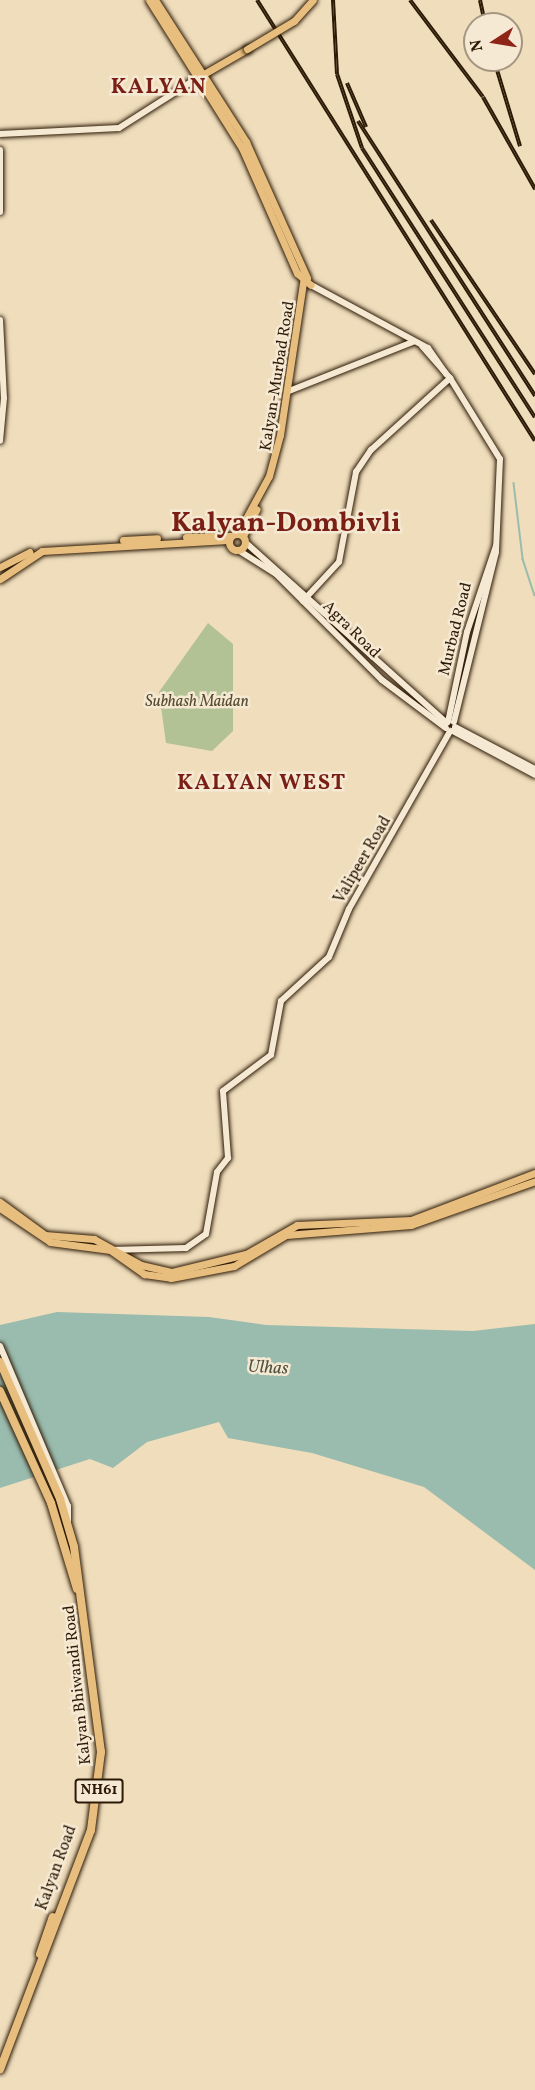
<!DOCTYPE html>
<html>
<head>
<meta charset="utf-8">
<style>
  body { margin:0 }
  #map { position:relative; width:535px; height:2090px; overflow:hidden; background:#efddbc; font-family:Vollkorn,serif }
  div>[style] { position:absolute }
  .green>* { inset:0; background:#b3c295 }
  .water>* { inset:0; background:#9abcae }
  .stream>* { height:1.5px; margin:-0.75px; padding:0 0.75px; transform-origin:0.75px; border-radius:0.75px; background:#9abcae }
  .roads { filter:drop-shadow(0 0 2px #2d1a06) drop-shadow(0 0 2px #2d1a06) }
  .secondary>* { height:6px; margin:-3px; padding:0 3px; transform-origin:3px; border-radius:3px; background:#f5e9d3 }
  .primary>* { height:7px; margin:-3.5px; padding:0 3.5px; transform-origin:3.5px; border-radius:3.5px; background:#e8be7e }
  .primary>.ring { margin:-3.5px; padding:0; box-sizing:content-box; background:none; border:7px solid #e8be7e; border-radius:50% }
  .highway>* { height:8px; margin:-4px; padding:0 4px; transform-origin:4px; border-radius:4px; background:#e8be7e }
  .rail>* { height:4px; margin-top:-2px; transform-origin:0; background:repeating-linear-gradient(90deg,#f5e9d3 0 4.5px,#2d1a06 0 9px); box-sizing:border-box; border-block:2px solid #2d1a06 }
  .bridges { filter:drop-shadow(0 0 2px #2d1a06) drop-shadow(0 0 2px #2d1a06) }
  .primary-bridge>* { height:7px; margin:-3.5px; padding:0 3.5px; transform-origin:3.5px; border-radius:3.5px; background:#e8be7e }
  span { translate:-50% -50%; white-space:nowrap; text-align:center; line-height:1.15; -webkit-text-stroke:5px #f5e9d3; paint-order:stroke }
  .shield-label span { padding:2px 4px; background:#f5e9d3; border:2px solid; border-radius:4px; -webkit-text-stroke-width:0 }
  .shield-label { font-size:15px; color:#2d1a06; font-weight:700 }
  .street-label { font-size:16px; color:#2d1a06 }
  .park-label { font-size:16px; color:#554c31; font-style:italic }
  .water-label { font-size:18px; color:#535341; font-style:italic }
  .district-label { font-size:22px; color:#7a1f14; font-weight:700; letter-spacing:1.5px }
  .town-label { font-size:28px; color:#7a1f14; font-weight:700 }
  .north { position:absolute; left:463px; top:12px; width:60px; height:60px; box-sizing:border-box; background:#f5e9d3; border:2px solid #a59681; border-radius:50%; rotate:258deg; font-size:16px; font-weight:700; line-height:24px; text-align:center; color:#2d1a06 }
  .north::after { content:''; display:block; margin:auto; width:21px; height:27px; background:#8f2418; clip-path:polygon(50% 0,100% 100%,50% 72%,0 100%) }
</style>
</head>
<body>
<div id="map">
  <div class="green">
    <div style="clip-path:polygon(208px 623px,233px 644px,233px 731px,212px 751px,166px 743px,159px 692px)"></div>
  </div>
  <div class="water">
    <div style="clip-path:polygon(57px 1312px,209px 1317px,266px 1325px,473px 1331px,535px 1324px,535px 1570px,424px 1487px,312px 1453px,228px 1438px,219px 1422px,147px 1442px,113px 1468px,90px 1459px,0 1488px,0 1325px)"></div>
  </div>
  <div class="stream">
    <div style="left:514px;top:483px;width:77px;rotate:83.2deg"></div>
    <div style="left:523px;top:559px;width:38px;rotate:72deg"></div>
  </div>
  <div class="roads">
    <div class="secondary">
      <div style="left:0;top:134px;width:119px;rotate:-2.9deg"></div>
      <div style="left:119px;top:128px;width:91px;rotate:-32.5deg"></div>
      <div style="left:0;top:150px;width:62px;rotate:90deg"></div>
      <div style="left:311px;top:285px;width:133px;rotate:28.3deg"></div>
      <div style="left:428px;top:348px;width:32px;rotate:55deg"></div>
      <div style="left:0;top:320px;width:78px;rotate:87.1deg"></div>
      <div style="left:4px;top:398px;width:43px;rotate:95.3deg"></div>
      <div style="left:422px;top:346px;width:43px;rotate:48.8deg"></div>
      <div style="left:450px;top:378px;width:95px;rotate:58.3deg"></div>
      <div style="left:500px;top:459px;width:93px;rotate:92.5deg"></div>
      <div style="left:496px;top:552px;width:175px;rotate:103.9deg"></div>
      <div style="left:289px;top:391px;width:133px;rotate:-21.6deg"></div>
      <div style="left:245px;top:542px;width:271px;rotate:41.9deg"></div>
      <div style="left:238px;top:550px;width:45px;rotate:32.3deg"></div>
      <div style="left:276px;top:574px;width:150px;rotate:45deg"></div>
      <div style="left:382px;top:680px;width:80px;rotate:36.9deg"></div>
      <div style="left:303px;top:601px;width:53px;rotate:-47.3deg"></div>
      <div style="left:339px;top:562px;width:92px;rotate:-79.3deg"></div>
      <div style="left:356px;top:472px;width:27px;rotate:-56deg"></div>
      <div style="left:371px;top:450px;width:107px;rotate:-42.3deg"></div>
      <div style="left:448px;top:722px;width:92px;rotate:-78.1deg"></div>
      <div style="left:467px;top:632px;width:91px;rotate:-71.4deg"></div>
      <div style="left:455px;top:727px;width:90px;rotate:27.7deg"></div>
      <div style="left:453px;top:731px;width:93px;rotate:28.2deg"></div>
      <div style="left:110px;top:1250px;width:76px;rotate:-1.5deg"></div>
      <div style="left:186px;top:1248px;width:24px;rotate:-35deg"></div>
      <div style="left:206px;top:1234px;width:63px;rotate:-79.9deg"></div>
      <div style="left:217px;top:1172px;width:18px;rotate:-52deg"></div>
      <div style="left:228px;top:1158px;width:67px;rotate:-94.3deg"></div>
      <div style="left:223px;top:1091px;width:60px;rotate:-36.9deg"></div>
      <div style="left:271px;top:1055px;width:55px;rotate:-79.5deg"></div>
      <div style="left:281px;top:1001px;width:65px;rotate:-42.5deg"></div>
      <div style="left:329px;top:957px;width:52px;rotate:-67.4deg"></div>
      <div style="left:349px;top:909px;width:205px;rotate:-60.4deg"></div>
      <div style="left:0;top:1346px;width:174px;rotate:67deg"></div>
      <div style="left:68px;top:1506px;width:15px;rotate:90deg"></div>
    </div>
    <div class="primary">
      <div style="left:149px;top:0;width:175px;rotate:57.9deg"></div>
      <div style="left:242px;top:148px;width:137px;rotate:66.3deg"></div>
      <div style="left:297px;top:273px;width:18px;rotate:41deg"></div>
      <div style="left:155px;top:0;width:169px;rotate:57.3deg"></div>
      <div style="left:246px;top:142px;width:149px;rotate:65.8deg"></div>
      <div style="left:202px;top:75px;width:52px;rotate:-30deg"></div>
      <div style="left:238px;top:533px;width:65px;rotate:-61.5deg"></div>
      <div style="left:269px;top:476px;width:42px;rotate:-75deg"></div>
      <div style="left:280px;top:435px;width:160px;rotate:-81.4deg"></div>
      <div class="ring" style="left:229px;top:534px;width:9px;height:9px"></div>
      <div style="left:243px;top:536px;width:30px;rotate:-63deg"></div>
      <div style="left:186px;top:537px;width:44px;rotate:-1.3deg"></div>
      <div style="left:123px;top:540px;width:34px;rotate:-3deg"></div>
      <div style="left:0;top:567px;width:33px;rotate:-27deg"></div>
      <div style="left:0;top:579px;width:50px;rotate:-33.7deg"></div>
      <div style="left:42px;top:551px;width:186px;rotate:-3.4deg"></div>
      <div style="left:0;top:1202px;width:56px;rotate:36.3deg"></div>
      <div style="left:45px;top:1235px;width:49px;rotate:4.7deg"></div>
      <div style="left:94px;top:1239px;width:54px;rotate:29deg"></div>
      <div style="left:141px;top:1265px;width:32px;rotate:13deg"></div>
      <div style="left:172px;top:1272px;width:76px;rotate:-13.7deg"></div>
      <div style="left:246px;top:1254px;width:59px;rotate:-29.6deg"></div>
      <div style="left:297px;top:1225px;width:114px;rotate:-2.5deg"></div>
      <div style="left:411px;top:1220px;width:133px;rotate:-20.8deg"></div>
      <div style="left:0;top:1208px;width:60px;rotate:34.2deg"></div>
      <div style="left:50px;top:1242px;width:61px;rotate:7.6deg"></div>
      <div style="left:110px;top:1250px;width:42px;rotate:35.2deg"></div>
      <div style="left:144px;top:1274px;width:27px;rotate:8deg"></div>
      <div style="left:171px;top:1278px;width:64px;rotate:-10.8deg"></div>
      <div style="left:234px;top:1266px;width:61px;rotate:-30.8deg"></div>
      <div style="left:286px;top:1235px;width:125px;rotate:-4.6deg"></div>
      <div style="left:411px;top:1225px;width:132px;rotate:-19.5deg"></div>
    </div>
    <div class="highway">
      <div style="left:0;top:1362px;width:150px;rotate:66.3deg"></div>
      <div style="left:60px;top:1499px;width:50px;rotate:73.7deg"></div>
      <div style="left:74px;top:1547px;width:207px;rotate:82.5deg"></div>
      <div style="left:101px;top:1752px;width:79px;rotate:97.3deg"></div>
      <div style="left:91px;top:1830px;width:256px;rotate:110.8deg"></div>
      <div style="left:0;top:1391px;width:123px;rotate:65.5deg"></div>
      <div style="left:51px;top:1503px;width:90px;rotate:73.2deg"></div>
      <div style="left:40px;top:1954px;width:39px;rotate:-71deg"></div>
    </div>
  </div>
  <div class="rail">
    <div style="left:257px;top:0;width:521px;rotate:57.77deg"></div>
    <div style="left:333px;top:0;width:74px;rotate:86.9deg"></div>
    <div style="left:337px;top:74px;width:78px;rotate:71.3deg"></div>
    <div style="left:362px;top:148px;width:320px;rotate:57.3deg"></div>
    <div style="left:410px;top:0;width:121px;rotate:53deg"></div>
    <div style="left:483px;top:97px;width:106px;rotate:60.5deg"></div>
    <div style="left:480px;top:0;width:25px;rotate:78deg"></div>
    <div style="left:494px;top:60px;width:90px;rotate:73.2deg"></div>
    <div style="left:347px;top:83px;width:48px;rotate:66.6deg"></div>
    <div style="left:358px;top:121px;width:327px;rotate:57.2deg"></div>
    <div style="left:431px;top:220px;width:186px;rotate:56deg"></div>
  </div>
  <div class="bridges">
    <div class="primary-bridge">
      <div style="left:247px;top:49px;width:55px;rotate:-30.8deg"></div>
      <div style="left:294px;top:21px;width:28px;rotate:-48deg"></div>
    </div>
  </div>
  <div class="shield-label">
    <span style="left:99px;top:1791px">NH61</span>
  </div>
  <div class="street-label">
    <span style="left:278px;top:376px;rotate:-81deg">Kalyan-Murbad Road</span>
    <span style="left:456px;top:629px;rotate:-76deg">Murbad Road</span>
    <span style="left:351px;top:630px;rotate:45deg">Agra Road</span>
    <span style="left:363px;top:860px;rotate:-60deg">Valipeer Road</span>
    <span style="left:78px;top:1685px;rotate:-96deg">Kalyan Bhiwandi Road</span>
    <span style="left:57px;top:1868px;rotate:-70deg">Kalyan Road</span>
  </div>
  <div class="park-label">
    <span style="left:197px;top:702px">Subhash Maidan</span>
  </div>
  <div class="water-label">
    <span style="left:268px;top:1369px;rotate:3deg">Ulhas</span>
  </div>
  <div class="district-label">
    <span style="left:159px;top:88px">KALYAN</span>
    <span style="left:262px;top:784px">KALYAN WEST</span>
  </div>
  <div class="town-label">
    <span style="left:286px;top:524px">Kalyan-Dombivli</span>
  </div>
  <div class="north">N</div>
</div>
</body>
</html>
